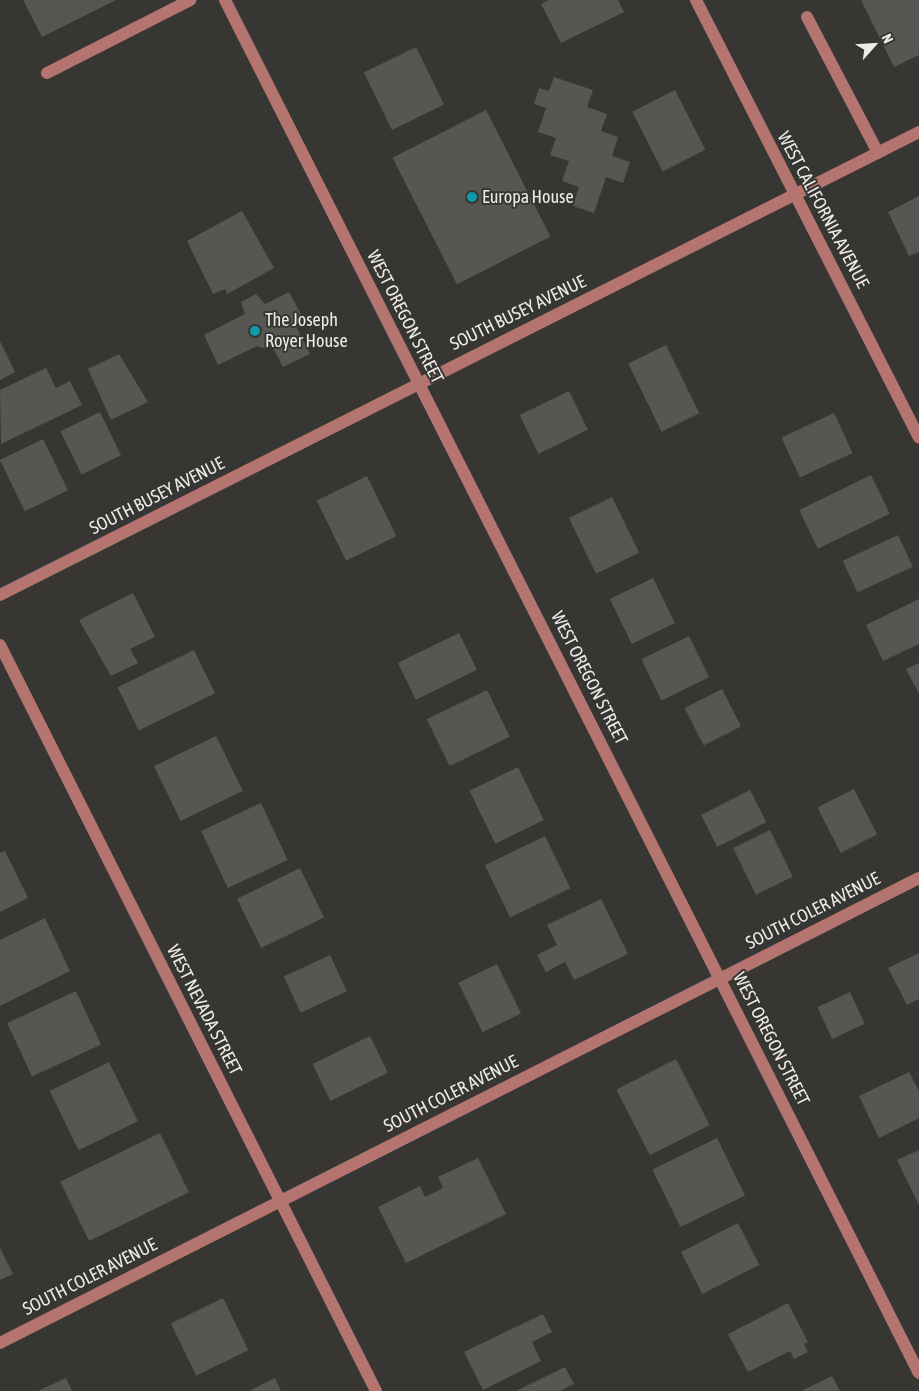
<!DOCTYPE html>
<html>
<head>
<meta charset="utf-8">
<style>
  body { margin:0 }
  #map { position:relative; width:919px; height:1391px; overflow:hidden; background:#373633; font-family:"Asap Condensed",sans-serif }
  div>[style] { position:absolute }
  .building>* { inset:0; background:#585653; transform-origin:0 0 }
  .minor>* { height:12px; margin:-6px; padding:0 6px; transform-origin:6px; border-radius:6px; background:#b47570 }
  .dots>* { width:14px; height:14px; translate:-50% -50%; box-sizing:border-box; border:2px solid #373633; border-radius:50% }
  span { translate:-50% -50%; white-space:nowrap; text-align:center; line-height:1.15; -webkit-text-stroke:4px #373633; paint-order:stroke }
  .poi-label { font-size:18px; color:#edecea }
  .left { translate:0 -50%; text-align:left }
  .street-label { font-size:18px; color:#edecea }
  .north { position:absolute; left:849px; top:20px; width:50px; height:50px; -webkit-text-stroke:4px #373633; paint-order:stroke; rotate:64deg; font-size:14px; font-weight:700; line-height:20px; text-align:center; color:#edecea }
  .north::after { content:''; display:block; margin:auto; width:18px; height:22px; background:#edecea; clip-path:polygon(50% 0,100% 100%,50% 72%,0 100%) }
</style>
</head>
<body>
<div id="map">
  <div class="building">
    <div style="clip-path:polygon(23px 0,116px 0,42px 37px)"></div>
    <div style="clip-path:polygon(549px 0,618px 0,624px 12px,561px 43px,541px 4px)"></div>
    <div style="clip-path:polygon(861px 0,919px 0,919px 55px,894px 67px)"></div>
    <div style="left:416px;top:47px;width:64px;height:58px;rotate:64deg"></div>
    <div style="clip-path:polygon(554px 77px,593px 90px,587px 107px,607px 114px,601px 131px,618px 137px,612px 156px,630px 162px,623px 183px,606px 177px,594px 213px,573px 206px,579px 187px,562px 181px,569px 161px,550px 155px,556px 138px,538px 132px,546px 108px,534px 104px,539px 88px,549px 91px)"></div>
    <div style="left:675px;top:90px;width:67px;height:48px;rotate:63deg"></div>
    <div style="left:486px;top:110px;width:142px;height:105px;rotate:63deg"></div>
    <div style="clip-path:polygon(919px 196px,919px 252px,909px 256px,888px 212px)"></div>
    <div style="clip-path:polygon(242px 211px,274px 268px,227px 294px,225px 289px,213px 294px,187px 241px)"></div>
    <div style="clip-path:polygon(289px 292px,305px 322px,296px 326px,310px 354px,283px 367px,272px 346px,266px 349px,257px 346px,218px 365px,204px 335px,245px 314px,241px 302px,256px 294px,265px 304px)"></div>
    <div style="clip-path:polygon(0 341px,15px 372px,0 380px)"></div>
    <div style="left:666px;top:345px;width:76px;height:42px;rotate:64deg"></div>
    <div style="clip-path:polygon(119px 354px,148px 402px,111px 420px,88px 369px)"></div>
    <div style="clip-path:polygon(46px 368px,56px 388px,70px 381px,82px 405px,1px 444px,0 390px)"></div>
    <div style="left:569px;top:391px;width:43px;height:55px;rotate:64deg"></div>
    <div style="left:100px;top:412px;width:48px;height:44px;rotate:64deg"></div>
    <div style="left:834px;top:413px;width:44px;height:58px;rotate:65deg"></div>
    <div style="left:43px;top:439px;width:57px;height:48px;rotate:64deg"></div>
    <div style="left:871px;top:475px;width:43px;height:80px;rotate:64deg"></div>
    <div style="left:367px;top:476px;width:67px;height:56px;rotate:64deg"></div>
    <div style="left:612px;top:497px;width:62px;height:48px;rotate:64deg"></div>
    <div style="left:898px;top:535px;width:35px;height:61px;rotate:65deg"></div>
    <div style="left:653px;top:578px;width:50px;height:48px;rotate:64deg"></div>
    <div style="clip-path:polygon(133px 593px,155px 637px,130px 649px,138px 663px,111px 676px,79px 620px)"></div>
    <div style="clip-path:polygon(919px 599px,919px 644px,883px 661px,866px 625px)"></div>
    <div style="left:459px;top:633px;width:41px;height:68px;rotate:64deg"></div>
    <div style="left:689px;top:636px;width:46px;height:53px;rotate:64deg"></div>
    <div style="left:194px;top:650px;width:48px;height:85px;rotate:64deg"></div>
    <div style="clip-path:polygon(919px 663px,919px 694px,906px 669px)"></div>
    <div style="left:722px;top:689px;width:42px;height:42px;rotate:63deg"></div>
    <div style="left:487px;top:690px;width:52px;height:67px;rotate:64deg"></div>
    <div style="left:216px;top:736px;width:61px;height:69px;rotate:64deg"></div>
    <div style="left:518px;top:767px;width:59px;height:54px;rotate:64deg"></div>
    <div style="left:854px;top:789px;width:51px;height:41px;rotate:63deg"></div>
    <div style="left:750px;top:790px;width:36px;height:55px;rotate:63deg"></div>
    <div style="left:261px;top:803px;width:63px;height:66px;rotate:65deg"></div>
    <div style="left:770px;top:830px;width:52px;height:41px;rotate:64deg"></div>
    <div style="left:545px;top:836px;width:58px;height:67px;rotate:64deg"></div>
    <div style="clip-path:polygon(5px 851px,28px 898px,0 912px,0 853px)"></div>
    <div style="left:300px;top:868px;width:55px;height:70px;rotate:64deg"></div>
    <div style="clip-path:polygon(601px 899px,628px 954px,574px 980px,565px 962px,546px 972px,537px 955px,557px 945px,547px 925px)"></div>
    <div style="clip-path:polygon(45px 918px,70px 971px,0 1006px,0 940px)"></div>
    <div style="clip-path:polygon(919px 953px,919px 999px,907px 1005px,888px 968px)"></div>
    <div style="left:330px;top:955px;width:40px;height:51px;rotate:65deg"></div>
    <div style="left:497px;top:964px;width:55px;height:43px;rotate:64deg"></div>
    <div style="left:76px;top:991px;width:59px;height:76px;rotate:65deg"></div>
    <div style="left:850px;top:992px;width:35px;height:36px;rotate:65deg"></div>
    <div style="left:370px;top:1036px;width:41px;height:64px;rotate:64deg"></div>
    <div style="left:676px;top:1059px;width:74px;height:67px;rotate:63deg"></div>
    <div style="left:109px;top:1062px;width:66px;height:66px;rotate:64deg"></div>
    <div style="clip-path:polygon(909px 1072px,919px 1091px,919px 1118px,879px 1138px,859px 1096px)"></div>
    <div style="left:160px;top:1133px;width:66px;height:111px;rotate:64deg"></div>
    <div style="left:717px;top:1138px;width:64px;height:72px;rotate:64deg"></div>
    <div style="clip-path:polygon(919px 1150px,919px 1205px,897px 1160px)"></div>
    <div style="clip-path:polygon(478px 1158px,506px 1214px,406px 1263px,378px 1207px,420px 1186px,425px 1197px,443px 1188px,438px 1177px)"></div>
    <div style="left:738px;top:1223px;width:47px;height:64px;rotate:63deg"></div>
    <div style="clip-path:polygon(0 1248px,13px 1274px,0 1280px)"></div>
    <div style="left:223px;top:1298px;width:58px;height:58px;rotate:64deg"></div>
    <div style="clip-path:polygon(788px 1303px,808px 1342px,804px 1344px,808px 1352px,794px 1359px,790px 1351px,748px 1372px,728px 1334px)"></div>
    <div style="clip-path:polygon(543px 1314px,552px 1332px,532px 1342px,541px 1361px,483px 1390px,464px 1352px)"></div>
    <div style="clip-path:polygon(565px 1367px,574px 1384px,560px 1391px,516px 1391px)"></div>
    <div style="clip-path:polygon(832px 1376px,840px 1391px,801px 1391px)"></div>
    <div style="clip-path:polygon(66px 1378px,72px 1391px,38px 1391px)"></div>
    <div style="clip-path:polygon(275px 1378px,281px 1391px,249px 1391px)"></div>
  </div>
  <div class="minor">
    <div style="left:225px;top:0;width:1538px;rotate:63.19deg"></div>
    <div style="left:696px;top:0;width:491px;rotate:63deg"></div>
    <div style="left:807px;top:17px;width:153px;rotate:62.4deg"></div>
    <div style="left:47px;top:73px;width:161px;rotate:-27deg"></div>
    <div style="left:0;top:595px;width:1029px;rotate:-26.74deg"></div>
    <div style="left:0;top:645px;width:835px;rotate:63.25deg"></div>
    <div style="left:0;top:1343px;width:1030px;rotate:-26.84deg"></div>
  </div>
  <div class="dots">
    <div style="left:472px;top:197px;background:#0f9aa8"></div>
    <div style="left:255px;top:331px;background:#0f9aa8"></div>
  </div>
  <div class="poi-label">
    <span class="left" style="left:482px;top:197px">Europa House</span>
    <span class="left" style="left:265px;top:331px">The Joseph<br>Royer House</span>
  </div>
  <div class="street-label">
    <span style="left:823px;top:210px;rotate:62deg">WEST CALIFORNIA AVENUE</span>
    <span style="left:518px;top:313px;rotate:-26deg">SOUTH BUSEY AVENUE</span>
    <span style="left:405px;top:317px;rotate:63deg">WEST OREGON STREET</span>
    <span style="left:157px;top:496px;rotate:-27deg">SOUTH BUSEY AVENUE</span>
    <span style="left:589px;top:678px;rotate:63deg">WEST OREGON STREET</span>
    <span style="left:813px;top:911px;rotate:-27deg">SOUTH COLER AVENUE</span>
    <span style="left:204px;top:1010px;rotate:63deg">WEST NEVADA STREET</span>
    <span style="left:771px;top:1039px;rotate:63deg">WEST OREGON STREET</span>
    <span style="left:451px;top:1094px;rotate:-27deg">SOUTH COLER AVENUE</span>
    <span style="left:90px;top:1277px;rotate:-27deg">SOUTH COLER AVENUE</span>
  </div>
  <div class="north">N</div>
</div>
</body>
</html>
